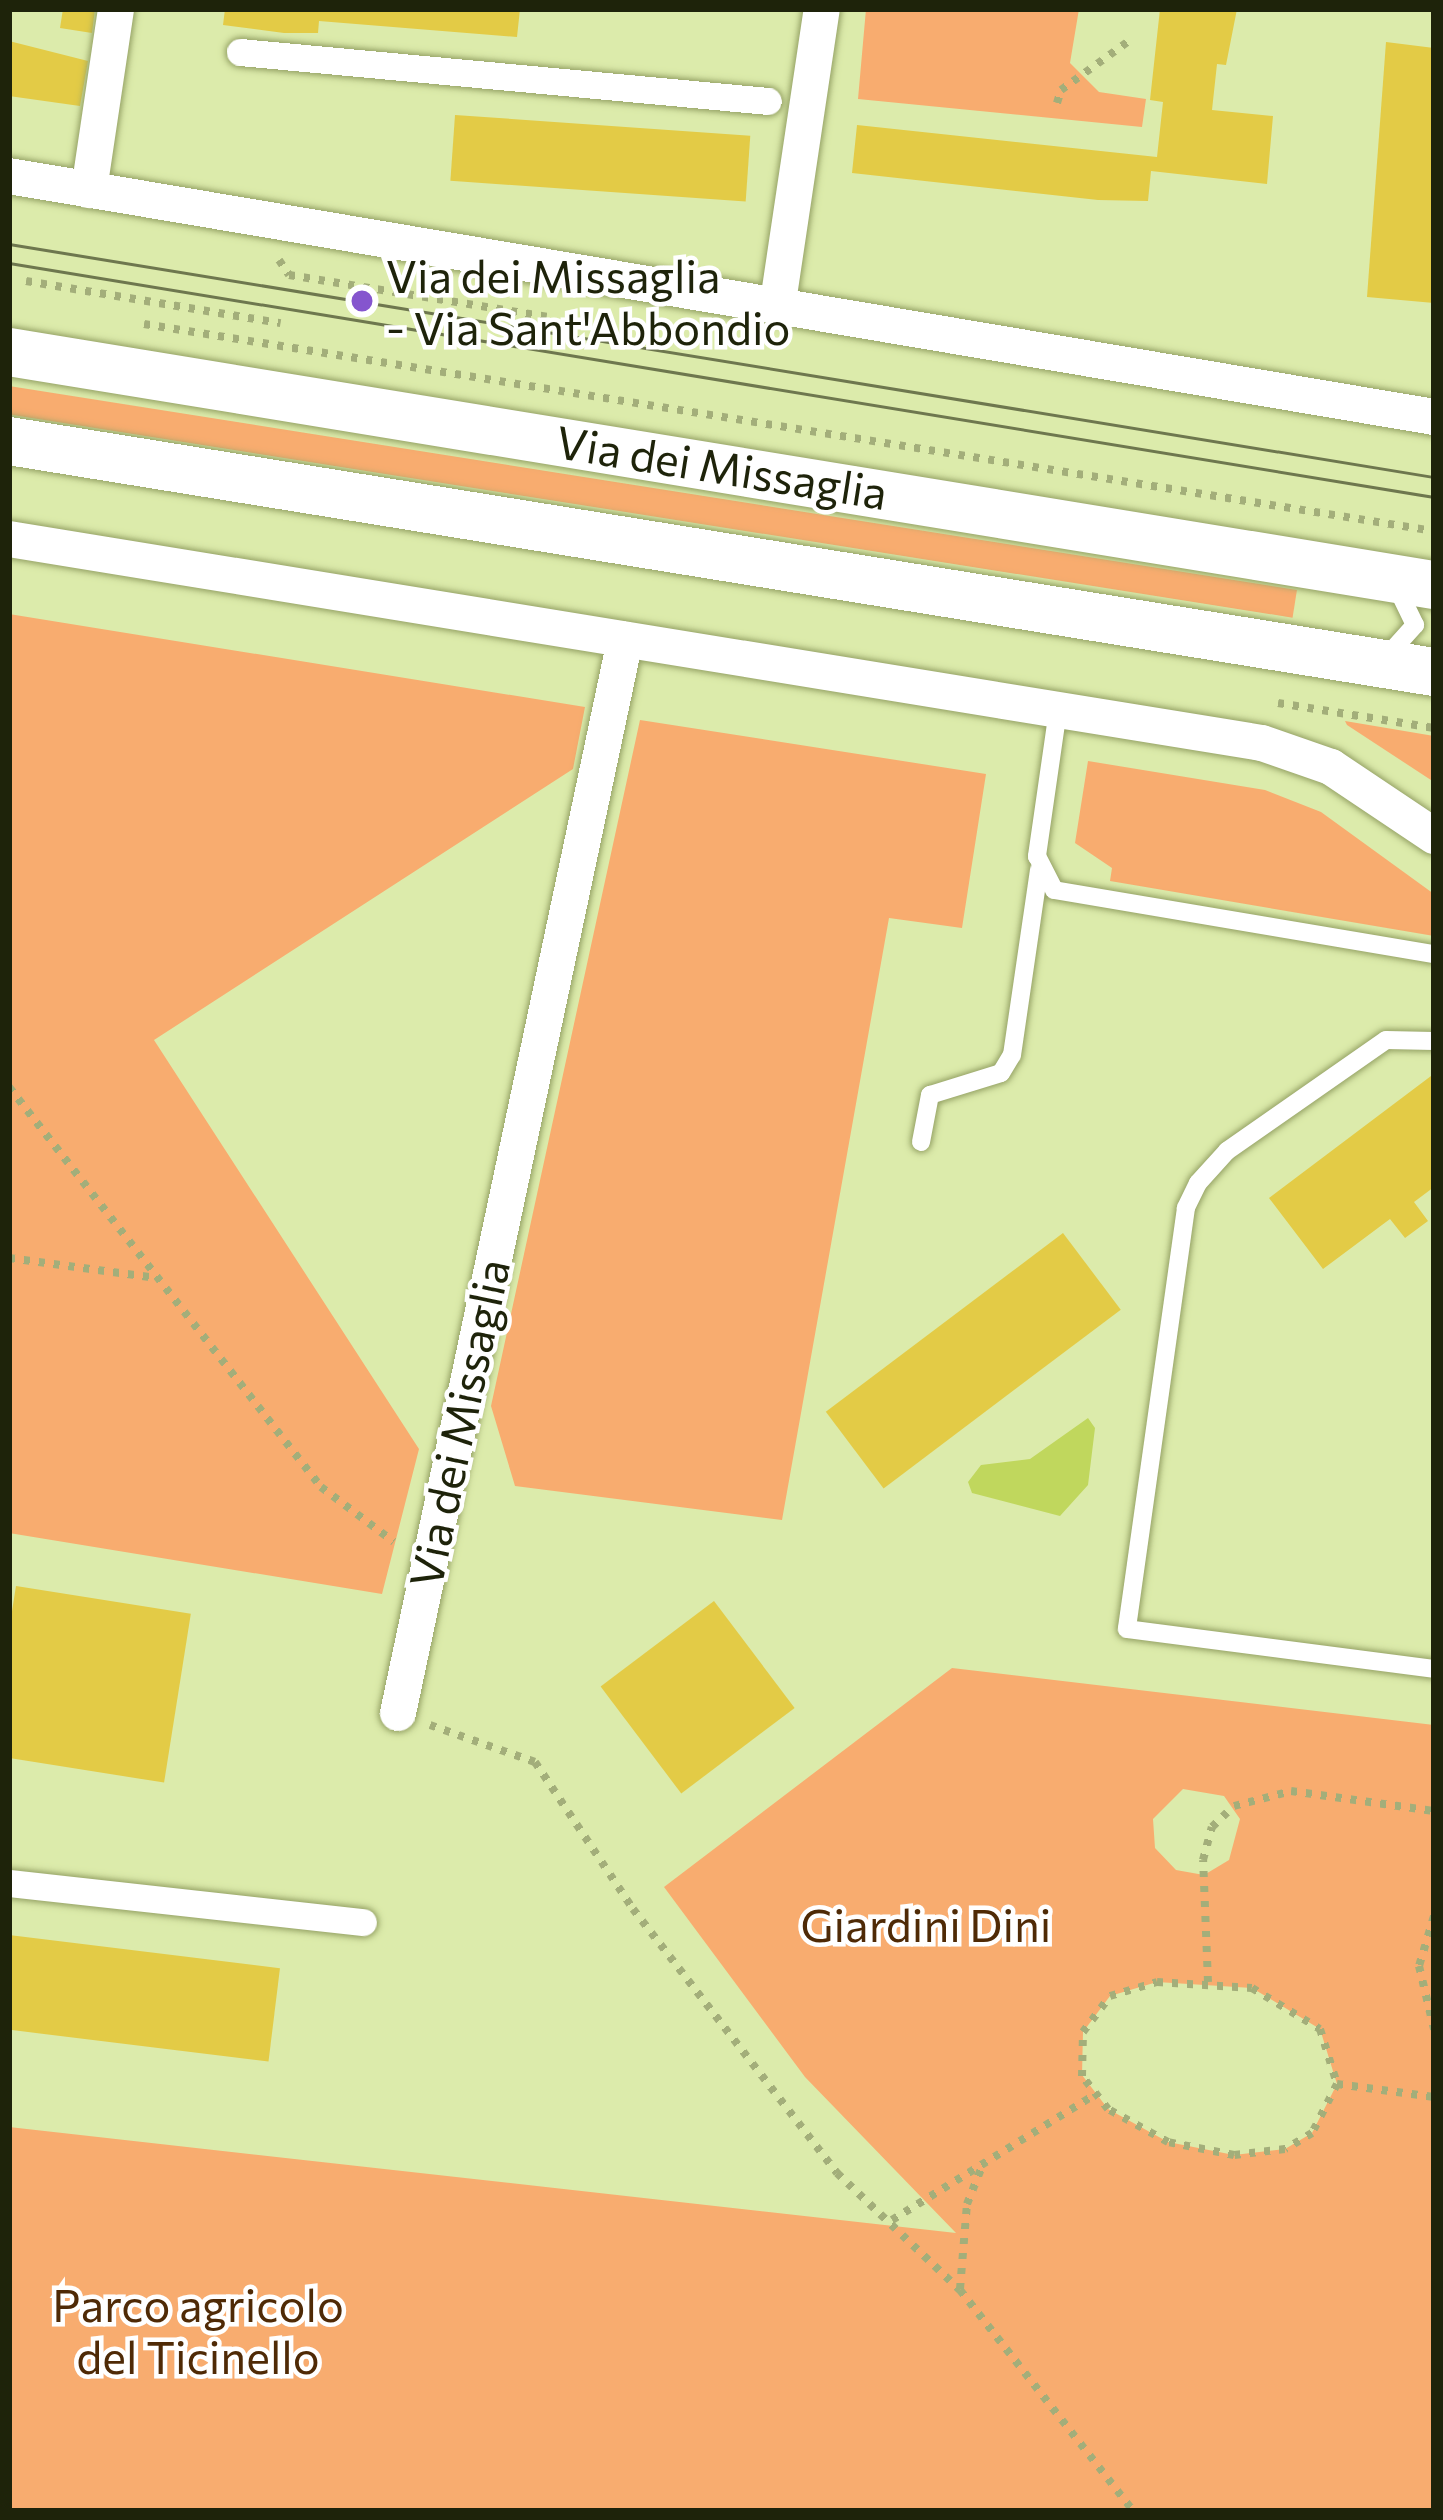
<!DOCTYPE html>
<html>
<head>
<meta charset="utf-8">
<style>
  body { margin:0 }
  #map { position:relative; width:1443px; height:2520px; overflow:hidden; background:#dcebab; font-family:Commissioner,sans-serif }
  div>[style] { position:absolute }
  .green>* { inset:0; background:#f8ac6f; transform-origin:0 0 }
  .water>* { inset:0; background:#c0d75d }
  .building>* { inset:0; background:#e3cb46; transform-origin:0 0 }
  .path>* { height:8px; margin-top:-4px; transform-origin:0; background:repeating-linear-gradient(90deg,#a3ae7a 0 6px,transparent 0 15px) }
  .roads { filter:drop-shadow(0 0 3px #95a265) drop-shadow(0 0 3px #95a265) }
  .service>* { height:18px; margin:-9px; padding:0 9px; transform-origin:9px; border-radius:9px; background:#fff }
  .pedestrian>* { height:27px; margin:-13.5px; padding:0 13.5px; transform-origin:13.5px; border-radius:13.5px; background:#fff }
  .minor>* { height:36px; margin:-18px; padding:0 18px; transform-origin:18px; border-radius:18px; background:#fff }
  .secondary>* { height:48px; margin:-24px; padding:0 24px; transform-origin:24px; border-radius:24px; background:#fff }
  .tram>* { height:3px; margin:-1.5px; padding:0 1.5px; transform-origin:1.5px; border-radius:1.5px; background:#6e774e }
  .dots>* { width:33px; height:33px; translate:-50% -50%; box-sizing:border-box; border:6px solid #fff; border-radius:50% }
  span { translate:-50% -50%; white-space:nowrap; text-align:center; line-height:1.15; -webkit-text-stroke:9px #fff; paint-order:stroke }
  .poi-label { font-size:45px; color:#1e230a }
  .left { translate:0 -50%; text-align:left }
  .street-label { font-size:45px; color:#1e230a }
  .park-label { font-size:45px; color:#4f2a06 }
  .frame { position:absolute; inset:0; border:12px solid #1e230a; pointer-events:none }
</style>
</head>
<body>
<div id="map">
  <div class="green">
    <div style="clip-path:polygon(866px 9px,1079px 9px,1070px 63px,1099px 92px,1146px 99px,1142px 127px,858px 99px)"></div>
    <div style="left:9px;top:386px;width:1304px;height:28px;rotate:9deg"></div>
    <div style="clip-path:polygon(9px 614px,585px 707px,573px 769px,154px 1040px,419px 1449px,382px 1594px,9px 1533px)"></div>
    <div style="clip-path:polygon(640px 720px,986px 774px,962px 928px,889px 918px,782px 1520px,515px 1486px,491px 1406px)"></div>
    <div style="clip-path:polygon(1345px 721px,1434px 736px,1434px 782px,1347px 725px)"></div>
    <div style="clip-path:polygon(1088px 761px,1265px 790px,1321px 812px,1434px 894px,1434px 936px,1110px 881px,1112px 868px,1075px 843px)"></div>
    <div style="clip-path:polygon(evenodd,952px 1668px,1434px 1725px,1434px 2511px,9px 2511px,9px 2127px,956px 2233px,805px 2077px,664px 1887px,952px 1668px,1183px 1789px,1224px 1796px,1240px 1819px,1229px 1860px,1204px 1875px,1176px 1870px,1155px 1848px,1153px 1819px,1183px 1789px,952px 1668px,1157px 1982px,1252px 1988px,1320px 2029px,1337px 2084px,1312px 2133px,1285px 2149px,1234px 2155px,1168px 2142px,1108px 2109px,1082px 2075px,1083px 2032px,1110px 1996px,1157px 1982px)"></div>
  </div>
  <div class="water">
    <div style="clip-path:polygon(1088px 1418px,1095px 1428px,1088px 1485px,1060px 1516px,972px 1493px,968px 1482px,981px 1465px,1030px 1459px)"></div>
  </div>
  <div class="building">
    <div style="clip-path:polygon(63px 9px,95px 9px,92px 33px,60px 28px)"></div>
    <div style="clip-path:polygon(225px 9px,520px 9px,517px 37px,319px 21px,318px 33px,284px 33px,223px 25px)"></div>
    <div style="clip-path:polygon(1160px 9px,1237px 9px,1226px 65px,1217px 64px,1212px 110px,1273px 116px,1267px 184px,1151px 171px,1148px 201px,1098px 200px,852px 173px,857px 125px,1157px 157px,1163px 102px,1150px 100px)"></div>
    <div style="clip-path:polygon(9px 41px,88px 61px,80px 106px,9px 96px)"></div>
    <div style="clip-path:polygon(1386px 42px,1434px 48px,1434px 303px,1367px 297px)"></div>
    <div style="left:455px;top:115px;width:296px;height:66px;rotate:4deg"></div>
    <div style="clip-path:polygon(1431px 1076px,1434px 1187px,1414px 1202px,1428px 1221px,1405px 1238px,1390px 1219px,1323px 1269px,1269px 1198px)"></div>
    <div style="left:1063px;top:1233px;width:96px;height:297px;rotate:53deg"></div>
    <div style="left:16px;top:1586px;width:177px;height:171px;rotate:9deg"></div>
    <div style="left:714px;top:1601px;width:134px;height:142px;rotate:53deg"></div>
    <div style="left:9px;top:1935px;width:273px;height:94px;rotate:7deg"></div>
  </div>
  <div class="path">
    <div style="left:1057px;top:103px;width:14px;rotate:-73deg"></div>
    <div style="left:1061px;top:90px;width:84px;rotate:-35.8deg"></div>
    <div style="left:279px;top:260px;width:18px;rotate:56deg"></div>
    <div style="left:289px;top:275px;width:261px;rotate:9.2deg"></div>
    <div style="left:26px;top:281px;width:258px;rotate:9.4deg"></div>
    <div style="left:144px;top:324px;width:1307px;rotate:9.12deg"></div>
    <div style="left:1278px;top:703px;width:158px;rotate:9.1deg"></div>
    <div style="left:9px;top:1087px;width:507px;rotate:52.05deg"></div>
    <div style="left:321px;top:1487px;width:91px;rotate:37deg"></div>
    <div style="left:9px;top:1258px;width:149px;rotate:7.7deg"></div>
    <div style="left:430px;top:1725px;width:111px;rotate:19.4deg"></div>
    <div style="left:535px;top:1762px;width:177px;rotate:56.3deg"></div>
    <div style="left:633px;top:1909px;width:334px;rotate:52.3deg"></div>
    <div style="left:837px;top:2173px;width:170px;rotate:43.6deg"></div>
    <div style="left:960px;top:2290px;width:281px;rotate:51.9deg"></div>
    <div style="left:1434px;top:1916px;width:52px;rotate:106.7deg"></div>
    <div style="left:1419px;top:1966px;width:65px;rotate:76.6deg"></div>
    <div style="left:1157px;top:1982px;width:95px;rotate:3.6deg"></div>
    <div style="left:1252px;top:1988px;width:79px;rotate:31.1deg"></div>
    <div style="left:1320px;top:2029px;width:58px;rotate:72.8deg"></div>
    <div style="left:1337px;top:2084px;width:55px;rotate:117deg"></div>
    <div style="left:1312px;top:2133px;width:31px;rotate:149deg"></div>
    <div style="left:1285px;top:2149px;width:51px;rotate:173.3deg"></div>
    <div style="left:1234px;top:2155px;width:67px;rotate:-168.9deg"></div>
    <div style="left:1168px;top:2142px;width:68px;rotate:-151.2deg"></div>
    <div style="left:1108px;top:2109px;width:42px;rotate:-128.2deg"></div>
    <div style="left:1082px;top:2076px;width:44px;rotate:-88.7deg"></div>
    <div style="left:1083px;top:2032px;width:45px;rotate:-53.1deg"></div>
    <div style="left:1110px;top:1996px;width:49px;rotate:-16.6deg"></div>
    <div style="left:1208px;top:1982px;width:122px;rotate:-92.3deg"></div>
    <div style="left:1203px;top:1860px;width:34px;rotate:-75deg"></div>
    <div style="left:1212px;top:1827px;width:30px;rotate:-44deg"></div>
    <div style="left:1234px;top:1806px;width:59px;rotate:-14.7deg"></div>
    <div style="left:1291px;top:1791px;width:144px;rotate:8deg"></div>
    <div style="left:1337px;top:2084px;width:98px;rotate:7.6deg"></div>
    <div style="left:892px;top:2220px;width:238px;rotate:-31.7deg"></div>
    <div style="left:960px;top:2289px;width:85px;rotate:-85.3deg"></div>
    <div style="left:967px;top:2204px;width:43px;rotate:-68.2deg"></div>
  </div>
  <div class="roads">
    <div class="service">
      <div style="left:1387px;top:656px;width:42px;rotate:-47.9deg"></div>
      <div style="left:1415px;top:625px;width:41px;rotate:-115.9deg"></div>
      <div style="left:1058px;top:710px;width:148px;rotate:98.2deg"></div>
      <div style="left:1037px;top:856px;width:38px;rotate:63deg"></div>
      <div style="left:1054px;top:890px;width:385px;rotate:9.6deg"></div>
      <div style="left:1434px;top:1041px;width:48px;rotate:-178.8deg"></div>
      <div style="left:1386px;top:1040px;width:194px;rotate:145.1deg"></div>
      <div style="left:1227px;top:1151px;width:43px;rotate:132.2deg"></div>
      <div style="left:1198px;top:1183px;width:28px;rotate:116deg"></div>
      <div style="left:1186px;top:1208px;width:425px;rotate:98deg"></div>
      <div style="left:1127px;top:1629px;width:310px;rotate:7.4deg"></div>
      <div style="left:921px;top:1142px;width:48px;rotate:-79.2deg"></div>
      <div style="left:930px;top:1095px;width:74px;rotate:-17.2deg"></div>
      <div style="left:1001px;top:1073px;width:21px;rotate:-59deg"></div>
      <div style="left:1012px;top:1055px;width:187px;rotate:-81.7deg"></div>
    </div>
    <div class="pedestrian">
      <div style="left:240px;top:52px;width:530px;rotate:5.3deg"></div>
      <div style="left:9px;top:1883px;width:356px;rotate:6.3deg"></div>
    </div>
    <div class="minor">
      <div style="left:9px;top:176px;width:1445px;rotate:9.6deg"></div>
      <div style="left:89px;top:190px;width:183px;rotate:-81.5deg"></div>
      <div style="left:778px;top:302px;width:296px;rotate:-81.5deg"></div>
      <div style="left:9px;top:539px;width:1269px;rotate:9.25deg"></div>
      <div style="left:1262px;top:743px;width:73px;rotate:19.2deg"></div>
      <div style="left:1331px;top:767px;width:124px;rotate:33.8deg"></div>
      <div style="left:398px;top:1713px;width:1097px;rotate:-78.05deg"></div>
    </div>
    <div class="secondary">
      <div style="left:9px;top:352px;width:1444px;rotate:9.29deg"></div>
      <div style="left:9px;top:441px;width:1444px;rotate:9.21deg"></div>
    </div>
  </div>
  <div class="tram">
    <div style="left:9px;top:244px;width:1444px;rotate:9.29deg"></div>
    <div style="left:9px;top:263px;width:1444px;rotate:9.33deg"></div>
  </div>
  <div class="dots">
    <div style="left:362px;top:301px;background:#8555ce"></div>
  </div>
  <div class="poi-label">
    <span class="left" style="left:386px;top:301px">Via dei Missaglia<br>- Via Sant'Abbondio</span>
  </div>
  <div class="street-label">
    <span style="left:722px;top:466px;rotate:9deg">Via dei Missaglia</span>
    <span style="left:458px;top:1423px;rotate:-78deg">Via dei Missaglia</span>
  </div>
  <div class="park-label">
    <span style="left:926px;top:1924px">Giardini Dini</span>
    <span style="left:198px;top:2330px">Parco agricolo<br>del Ticinello</span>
  </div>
  <div class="frame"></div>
</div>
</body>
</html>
